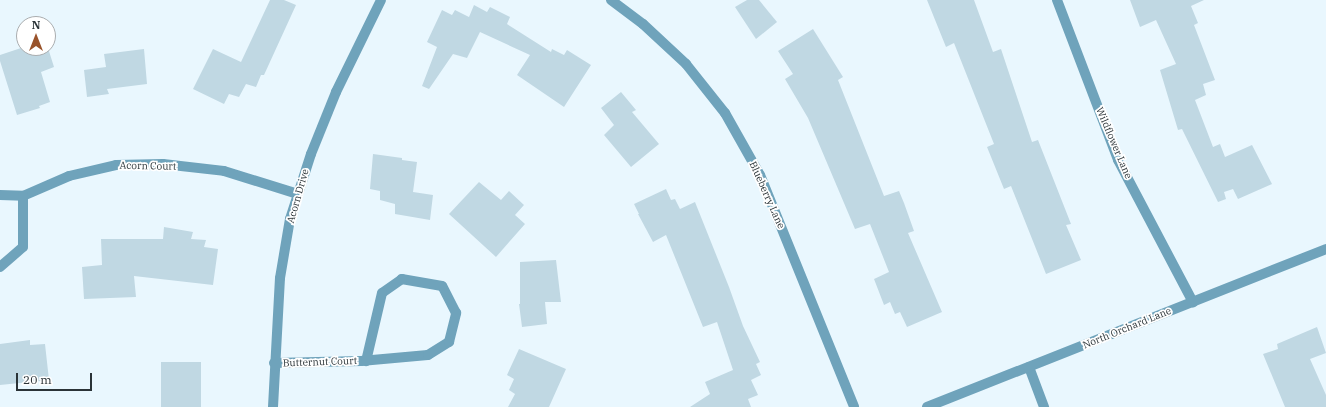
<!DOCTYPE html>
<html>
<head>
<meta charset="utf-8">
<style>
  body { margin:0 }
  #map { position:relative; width:1326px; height:407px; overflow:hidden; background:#e9f7fe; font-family:"IBM Plex Serif",serif }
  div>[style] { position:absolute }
  .building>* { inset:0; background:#c0d8e3; transform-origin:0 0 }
  .minor>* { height:10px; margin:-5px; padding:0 5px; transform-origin:5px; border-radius:5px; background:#6fa3bb }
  span { translate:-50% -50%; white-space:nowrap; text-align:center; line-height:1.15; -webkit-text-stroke:3.5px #fff; paint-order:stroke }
  .street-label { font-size:10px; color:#2a3337 }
  .north { position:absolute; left:16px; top:16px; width:40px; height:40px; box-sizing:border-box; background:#fff; border:1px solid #aaadaf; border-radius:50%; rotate:0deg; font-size:11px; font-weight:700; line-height:16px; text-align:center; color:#2a3337 }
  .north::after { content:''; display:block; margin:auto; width:14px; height:18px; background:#99532b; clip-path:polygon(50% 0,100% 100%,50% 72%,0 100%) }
  .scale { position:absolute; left:16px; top:373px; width:76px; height:18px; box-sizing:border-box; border:2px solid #2a3337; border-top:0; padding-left:5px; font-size:12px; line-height:14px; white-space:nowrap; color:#2a3337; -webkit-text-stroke:3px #fff; paint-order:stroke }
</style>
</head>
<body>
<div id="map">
  <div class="building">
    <div style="clip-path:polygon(270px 0,284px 0,296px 5px,264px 75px,261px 75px,256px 87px,246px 84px,239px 97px,229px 94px,224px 104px,193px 89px,213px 49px,241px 62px)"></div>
    <div style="clip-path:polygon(747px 0,759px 0,777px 22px,756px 39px,735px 7px)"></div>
    <div style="clip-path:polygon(927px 0,974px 0,993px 52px,1001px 49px,1032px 142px,1038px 140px,1071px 224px,1066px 225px,1081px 260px,1046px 274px,1011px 186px,1004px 189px,987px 147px,994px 144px,954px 43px,946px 47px)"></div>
    <div style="clip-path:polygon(1130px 0,1204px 0,1191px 6px,1198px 23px,1194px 25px,1215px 80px,1203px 84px,1206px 95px,1195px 100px,1213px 147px,1220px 144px,1225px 157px,1252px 145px,1272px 184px,1238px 199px,1233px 189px,1224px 192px,1226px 199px,1218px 202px,1182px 129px,1178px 130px,1160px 70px,1176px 64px,1156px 20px,1140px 27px)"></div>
    <div style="clip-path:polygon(474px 5px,487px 12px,490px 7px,510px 17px,507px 24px,551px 52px,552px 49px,564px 55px,567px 50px,591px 65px,564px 107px,517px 75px,530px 55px,480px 32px,467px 58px,453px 54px,429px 89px,422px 86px,437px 47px,427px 42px,442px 10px,452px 15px,455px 10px,469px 17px)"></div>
    <div style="clip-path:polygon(813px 29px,843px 77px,838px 80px,884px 196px,899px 191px,904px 203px,914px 231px,908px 233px,942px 312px,907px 327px,900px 312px,895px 314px,890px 302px,884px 305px,874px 279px,889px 272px,870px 224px,855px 229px,808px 118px,785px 79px,793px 74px,778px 51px)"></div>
    <div style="clip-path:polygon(21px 48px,48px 48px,54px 67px,41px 72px,50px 102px,39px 106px,40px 108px,17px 115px,0 61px,0 55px)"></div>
    <div style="clip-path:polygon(144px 49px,147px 84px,107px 89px,109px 94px,87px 97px,84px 70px,106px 67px,104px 54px)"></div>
    <div style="clip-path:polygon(621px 92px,636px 110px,632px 112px,659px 144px,631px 167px,604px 135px,614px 125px,601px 108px)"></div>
    <div style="clip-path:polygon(373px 154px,402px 158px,402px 160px,417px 162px,413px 192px,433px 195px,430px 220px,395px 214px,395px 204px,380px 200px,380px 191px,370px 189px)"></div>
    <div style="clip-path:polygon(479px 182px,501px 200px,509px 191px,524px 205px,515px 215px,525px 224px,496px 257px,449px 214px)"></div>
    <div style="clip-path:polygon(666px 189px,671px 200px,675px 199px,680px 209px,695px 202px,729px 287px,743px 326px,760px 362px,756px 364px,761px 375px,751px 380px,758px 395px,748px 399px,751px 407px,690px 407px,710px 394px,705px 382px,733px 370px,717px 322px,703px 327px,666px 235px,653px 242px,638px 214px,639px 214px,634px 204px)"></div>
    <div style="clip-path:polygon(164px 227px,193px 232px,191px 239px,206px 240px,204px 247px,218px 249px,213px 285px,134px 276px,136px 297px,84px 299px,82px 267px,102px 265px,101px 239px,163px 239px)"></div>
    <div style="clip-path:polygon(556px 260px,561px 302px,545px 302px,547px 324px,522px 327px,519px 304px,520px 304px,520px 262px)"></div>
    <div style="clip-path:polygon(1317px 327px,1326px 353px,1310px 359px,1326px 395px,1326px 407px,1285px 407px,1263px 354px,1278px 349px,1277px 344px)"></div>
    <div style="clip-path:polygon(30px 340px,30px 345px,45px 344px,49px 380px,0 385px,0 344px)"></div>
    <div style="clip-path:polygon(519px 349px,566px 369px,549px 407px,508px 407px,515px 394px,509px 390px,514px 379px,507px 375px)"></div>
    <div style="left:161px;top:362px;width:40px;height:45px"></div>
  </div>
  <div class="minor">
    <div style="left:611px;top:0;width:40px;rotate:37deg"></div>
    <div style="left:643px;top:24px;width:59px;rotate:42.9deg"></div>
    <div style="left:686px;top:64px;width:63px;rotate:51.5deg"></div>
    <div style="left:725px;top:113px;width:71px;rotate:60.6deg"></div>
    <div style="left:760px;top:175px;width:250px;rotate:67.9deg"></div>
    <div style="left:1057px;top:0;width:171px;rotate:69.1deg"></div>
    <div style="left:1118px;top:160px;width:161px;rotate:62.2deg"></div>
    <div style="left:0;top:195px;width:23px;rotate:2deg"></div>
    <div style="left:23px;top:196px;width:50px;rotate:-23.5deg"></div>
    <div style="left:69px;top:176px;width:48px;rotate:-13.2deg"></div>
    <div style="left:116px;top:165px;width:47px;rotate:-1.2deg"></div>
    <div style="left:163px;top:164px;width:61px;rotate:6.5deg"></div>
    <div style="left:224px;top:171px;width:77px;rotate:17.3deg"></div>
    <div style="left:0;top:267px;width:30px;rotate:-41deg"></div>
    <div style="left:23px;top:247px;width:51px;rotate:-90deg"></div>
    <div style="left:274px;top:363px;width:87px;rotate:-1.3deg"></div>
    <div style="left:361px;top:361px;width:67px;rotate:-5.1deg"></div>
    <div style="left:428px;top:355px;width:25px;rotate:-32deg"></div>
    <div style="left:449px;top:342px;width:30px;rotate:-76deg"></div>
    <div style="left:456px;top:313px;width:30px;rotate:-117deg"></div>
    <div style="left:442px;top:286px;width:41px;rotate:-170.1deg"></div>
    <div style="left:402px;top:279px;width:24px;rotate:145deg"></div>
    <div style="left:382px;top:293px;width:70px;rotate:103.2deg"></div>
    <div style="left:1029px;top:367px;width:43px;rotate:69.4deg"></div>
    <div style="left:273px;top:407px;width:129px;rotate:-86.9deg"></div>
    <div style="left:280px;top:278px;width:60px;rotate:-80.4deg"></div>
    <div style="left:290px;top:219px;width:68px;rotate:-72.1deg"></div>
    <div style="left:311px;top:154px;width:67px;rotate:-68deg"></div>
    <div style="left:336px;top:92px;width:102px;rotate:-63.9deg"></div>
    <div style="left:927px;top:407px;width:429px;rotate:-21.6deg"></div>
  </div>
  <div class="street-label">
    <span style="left:1114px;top:143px;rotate:67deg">Wildflower Lane</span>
    <span style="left:148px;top:166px;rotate:1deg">Acorn Court</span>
    <span style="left:767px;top:195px;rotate:66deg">Blueberry Lane</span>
    <span style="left:298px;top:196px;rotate:-74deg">Acorn Drive</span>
    <span style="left:1127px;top:328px;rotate:-22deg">North Orchard Lane</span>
    <span style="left:320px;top:362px;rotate:-2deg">Butternut Court</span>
  </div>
  <div class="north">N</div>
  <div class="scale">20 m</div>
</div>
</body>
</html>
